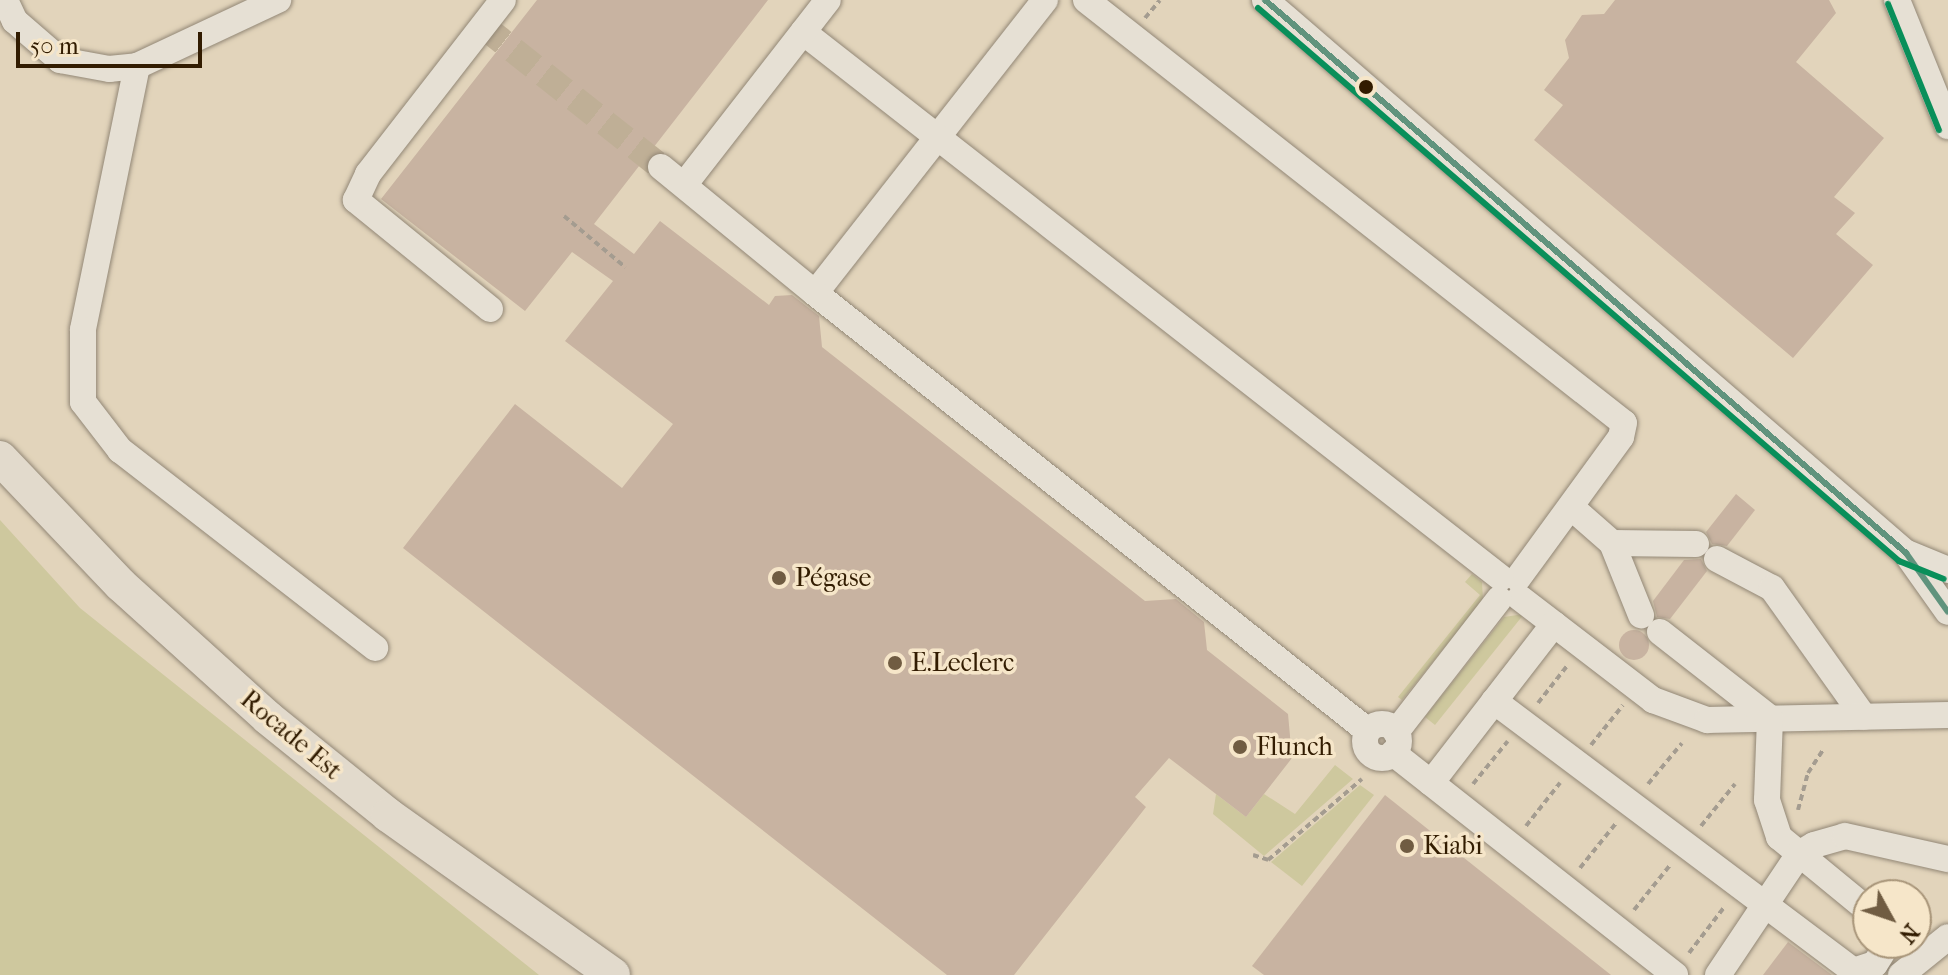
<!DOCTYPE html>
<html>
<head>
<meta charset="utf-8">
<style>
  body { margin:0 }
  #map { position:relative; width:1948px; height:975px; overflow:hidden; background:#e2d4bb; font-family:"IM FELL French Canon",serif }
  div>[style] { position:absolute }
  .green>* { inset:0; background:#cec89e }
  .building>* { inset:0; background:#c8b3a1 }
  .round { border-radius:50% }
  .minor-tunnel>* { height:26px; margin-top:-13px; transform-origin:0; background:repeating-linear-gradient(90deg,#bfaf96 0 26px,transparent 0 39px) }
  .path>* { height:4px; margin-top:-2px; transform-origin:0; background:repeating-linear-gradient(90deg,#a49c90 0 6px,transparent 0 10px) }
  .roads { filter:drop-shadow(0 0 2px #928776) drop-shadow(0 0 2px #928776) }
  .minor>* { height:26px; margin:-13px; padding:0 13px; transform-origin:13px; border-radius:13px; background:#e6e0d4 }
  .minor>.ring { margin:-13px; padding:0; box-sizing:content-box; background:none; border:26px solid #e6e0d4; border-radius:50% }
  .major>* { height:34px; margin:-17px; padding:0 17px; transform-origin:17px; border-radius:17px; background:#e2dacc }
  .bus-1>* { height:6px; margin:-3px; padding:0 3px; transform-origin:3px; border-radius:3px; background:#60937d }
  .bus-2>* { height:6px; margin:-3px; padding:0 3px; transform-origin:3px; border-radius:3px; background:#098f5a }
  .dots>* { width:22px; height:22px; translate:-50% -50%; box-sizing:border-box; border:4px solid #f6e6c9; border-radius:50% }
  span { translate:-50% -50%; white-space:nowrap; text-align:center; line-height:1.15; -webkit-text-stroke:7px #f6e6c9; paint-order:stroke }
  .poi-label { font-size:26px; color:#321c01 }
  .left { translate:0 -50%; text-align:left }
  .street-label { font-size:26px; color:#321c01 }
  .north { position:absolute; left:1852px; top:879px; width:80px; height:80px; box-sizing:border-box; background:#f6e6c9; border:2px solid #a89579; border-radius:50%; rotate:130deg; font-size:22px; font-weight:700; line-height:32px; text-align:center; color:#321c01 }
  .north::after { content:''; display:block; margin:auto; width:28px; height:36px; background:#705c42; clip-path:polygon(50% 0,100% 100%,50% 72%,0 100%) }
  .scale { position:absolute; left:16px; top:32px; width:186px; height:36px; box-sizing:border-box; border:4px solid #321c01; border-top:0; padding-left:10px; font-size:24px; line-height:28px; white-space:nowrap; color:#321c01; -webkit-text-stroke:6px #f6e6c9; paint-order:stroke }
</style>
</head>
<body>
<div id="map">
  <div class="green">
    <div style="clip-path:polygon(0 520px,80px 608px,539px 975px,0 975px)"></div>
    <div style="clip-path:polygon(1472px 574px,1482px 582px,1483px 600px,1402px 700px,1398px 697px,1480px 595px,1465px 582px)"></div>
    <div style="clip-path:polygon(1524px 614px,1435px 725px,1425px 717px,1504px 617px)"></div>
    <div style="clip-path:polygon(1335px 765px,1353px 779px,1264px 856px,1213px 814px,1216px 794px,1246px 817px,1264px 794px,1295px 814px)"></div>
    <div style="clip-path:polygon(1360px 785px,1374px 795px,1302px 886px,1271px 862px)"></div>
  </div>
  <div class="building">
    <div style="clip-path:polygon(537px 0,768px 0,594px 224px,634px 254px,660px 221px,769px 305px,775px 296px,792px 295px,819px 316px,822px 347px,1145px 601px,1176px 599px,1204px 622px,1207px 650px,1288px 714px,1292px 758px,1246px 817px,1169px 758px,1135px 797px,1146px 807px,1014px 975px,947px 975px,403px 548px,515px 404px,622px 488px,673px 424px,565px 341px,613px 281px,572px 252px,525px 311px,381px 199px)"></div>
    <div style="clip-path:polygon(1615px 0,1829px 0,1836px 13px,1796px 62px,1884px 138px,1834px 197px,1855px 213px,1836px 234px,1873px 265px,1793px 358px,1534px 140px,1563px 105px,1544px 90px,1569px 58px,1565px 40px,1582px 15px,1604px 14px)"></div>
    <div style="clip-path:polygon(1736px 494px,1755px 510px,1727px 546px,1712px 544px,1706px 532px)"></div>
    <div style="clip-path:polygon(1701px 559px,1707px 571px,1670px 619px,1657px 617px,1653px 601px,1684px 560px)"></div>
    <div class="round" style="left:1619px;top:630px;width:30px;height:30px"></div>
    <div style="clip-path:polygon(1385px 795px,1611px 975px,1264px 975px,1252px 966px)"></div>
    <div style="clip-path:polygon(1788px 942px,1832px 975px,1763px 975px)"></div>
  </div>
  <div class="minor-tunnel">
    <div style="left:483px;top:26px;width:227px;rotate:38.4deg"></div>
  </div>
  <div class="path">
    <div style="left:1145px;top:18px;width:23px;rotate:-50deg"></div>
    <div style="left:564px;top:216px;width:80px;rotate:39.9deg"></div>
    <div style="left:1538px;top:703px;width:47px;rotate:-51.9deg"></div>
    <div style="left:1591px;top:745px;width:51px;rotate:-51.3deg"></div>
    <div style="left:1473px;top:784px;width:55px;rotate:-50.9deg"></div>
    <div style="left:1648px;top:784px;width:53px;rotate:-50.3deg"></div>
    <div style="left:1798px;top:810px;width:38px;rotate:-75deg"></div>
    <div style="left:1808px;top:773px;width:27px;rotate:-57deg"></div>
    <div style="left:1526px;top:826px;width:55px;rotate:-51.7deg"></div>
    <div style="left:1701px;top:826px;width:54px;rotate:-51deg"></div>
    <div style="left:1253px;top:855px;width:16px;rotate:18deg"></div>
    <div style="left:1268px;top:860px;width:124px;rotate:-40.8deg"></div>
    <div style="left:1580px;top:868px;width:59px;rotate:-51.2deg"></div>
    <div style="left:1634px;top:910px;width:59px;rotate:-51.2deg"></div>
    <div style="left:1689px;top:953px;width:59px;rotate:-52.5deg"></div>
  </div>
  <div class="roads">
    <div class="minor">
      <div style="left:5px;top:0;width:23px;rotate:65deg"></div>
      <div style="left:15px;top:21px;width:60px;rotate:40.9deg"></div>
      <div style="left:60px;top:60px;width:50px;rotate:10.4deg"></div>
      <div style="left:109px;top:69px;width:28px;rotate:-6deg"></div>
      <div style="left:137px;top:66px;width:156px;rotate:-25.1deg"></div>
      <div style="left:1045px;top:0;width:372px;rotate:128.1deg"></div>
      <div style="left:815px;top:293px;width:705px;rotate:38.38deg"></div>
      <div style="left:1086px;top:0;width:684px;rotate:38.18deg"></div>
      <div style="left:1624px;top:423px;width:14px;rotate:102deg"></div>
      <div style="left:1621px;top:437px;width:175px;rotate:126.1deg"></div>
      <div style="left:1265px;top:0;width:847px;rotate:40.78deg"></div>
      <div style="left:1906px;top:553px;width:72px;rotate:54.6deg"></div>
      <div style="left:1897px;top:0;width:136px;rotate:68deg"></div>
      <div style="left:803px;top:32px;width:886px;rotate:38.03deg"></div>
      <div style="left:137px;top:66px;width:269px;rotate:101.6deg"></div>
      <div style="left:83px;top:330px;width:72px;rotate:90deg"></div>
      <div style="left:83px;top:402px;width:61px;rotate:52.4deg"></div>
      <div style="left:120px;top:450px;width:323px;rotate:37.8deg"></div>
      <div style="left:661px;top:167px;width:199px;rotate:39.3deg"></div>
      <div style="left:684px;top:185px;width:234px;rotate:-52.1deg"></div>
      <div style="left:490px;top:309px;width:173px;rotate:-140.9deg"></div>
      <div style="left:356px;top:200px;width:29px;rotate:-65deg"></div>
      <div style="left:368px;top:174px;width:220px;rotate:-52.2deg"></div>
      <div style="left:1571px;top:507px;width:55px;rotate:41.3deg"></div>
      <div style="left:1612px;top:543px;width:84px;rotate:0.7deg"></div>
      <div style="left:1612px;top:543px;width:78px;rotate:68.1deg"></div>
      <div style="left:1907px;top:553px;width:44px;rotate:22.5deg"></div>
      <div style="left:1717px;top:559px;width:62px;rotate:27.8deg"></div>
      <div style="left:1772px;top:588px;width:158px;rotate:54.5deg"></div>
      <div style="left:1520px;top:598px;width:168px;rotate:37.5deg"></div>
      <div style="left:1653px;top:700px;width:58px;rotate:20.3deg"></div>
      <div style="left:1707px;top:720px;width:241px;rotate:-1.2deg"></div>
      <div style="left:1660px;top:632px;width:140px;rotate:38deg"></div>
      <div style="left:1770px;top:718px;width:82px;rotate:92.1deg"></div>
      <div style="left:1767px;top:800px;width:39px;rotate:72deg"></div>
      <div style="left:1779px;top:837px;width:115px;rotate:39.4deg"></div>
      <div style="left:1494px;top:701px;width:449px;rotate:36.9deg"></div>
      <div style="left:1853px;top:971px;width:23px;rotate:-18deg"></div>
      <div style="left:1875px;top:964px;width:25px;rotate:-58deg"></div>
      <div class="ring" style="left:1365px;top:724px;width:8px;height:8px"></div>
      <div style="left:1396px;top:732px;width:168px;rotate:-52.2deg"></div>
      <div style="left:1393px;top:753px;width:359px;rotate:38.2deg"></div>
      <div style="left:1431px;top:783px;width:201px;rotate:-52.3deg"></div>
      <div style="left:1718px;top:975px;width:146px;rotate:-56.2deg"></div>
      <div style="left:1799px;top:854px;width:17px;rotate:-31deg"></div>
      <div style="left:1814px;top:845px;width:32px;rotate:-16deg"></div>
      <div style="left:1845px;top:836px;width:106px;rotate:12.6deg"></div>
      <div style="left:1901px;top:975px;width:60px;rotate:-39deg"></div>
    </div>
    <div class="major">
      <div style="left:0;top:458px;width:175px;rotate:46.4deg"></div>
      <div style="left:121px;top:585px;width:198px;rotate:42.1deg"></div>
      <div style="left:268px;top:718px;width:154px;rotate:38.9deg"></div>
      <div style="left:388px;top:815px;width:276px;rotate:35.4deg"></div>
    </div>
  </div>
  <div class="bus-1">
    <div style="left:1265px;top:0;width:847px;rotate:40.78deg"></div>
    <div style="left:1906px;top:553px;width:72px;rotate:54.6deg"></div>
  </div>
  <div class="bus-2">
    <div style="left:1888px;top:4px;width:136px;rotate:68deg"></div>
    <div style="left:1258px;top:8px;width:847px;rotate:40.78deg"></div>
    <div style="left:1899px;top:561px;width:48px;rotate:21.8deg"></div>
  </div>
  <div class="dots">
    <div style="left:1366px;top:87px;background:#321c01"></div>
    <div style="left:779px;top:578px;background:#705c42"></div>
    <div style="left:895px;top:663px;background:#705c42"></div>
    <div style="left:1240px;top:747px;background:#705c42"></div>
    <div style="left:1407px;top:846px;background:#705c42"></div>
  </div>
  <div class="poi-label">
    <span class="left" style="left:795px;top:578px">Pégase</span>
    <span class="left" style="left:911px;top:663px">E.Leclerc</span>
    <span class="left" style="left:1256px;top:747px">Flunch</span>
    <span class="left" style="left:1423px;top:846px">Kiabi</span>
  </div>
  <div class="street-label">
    <span style="left:291px;top:735px;rotate:40deg">Rocade Est</span>
  </div>
  <div class="north">N</div>
  <div class="scale">50 m</div>
</div>
</body>
</html>
